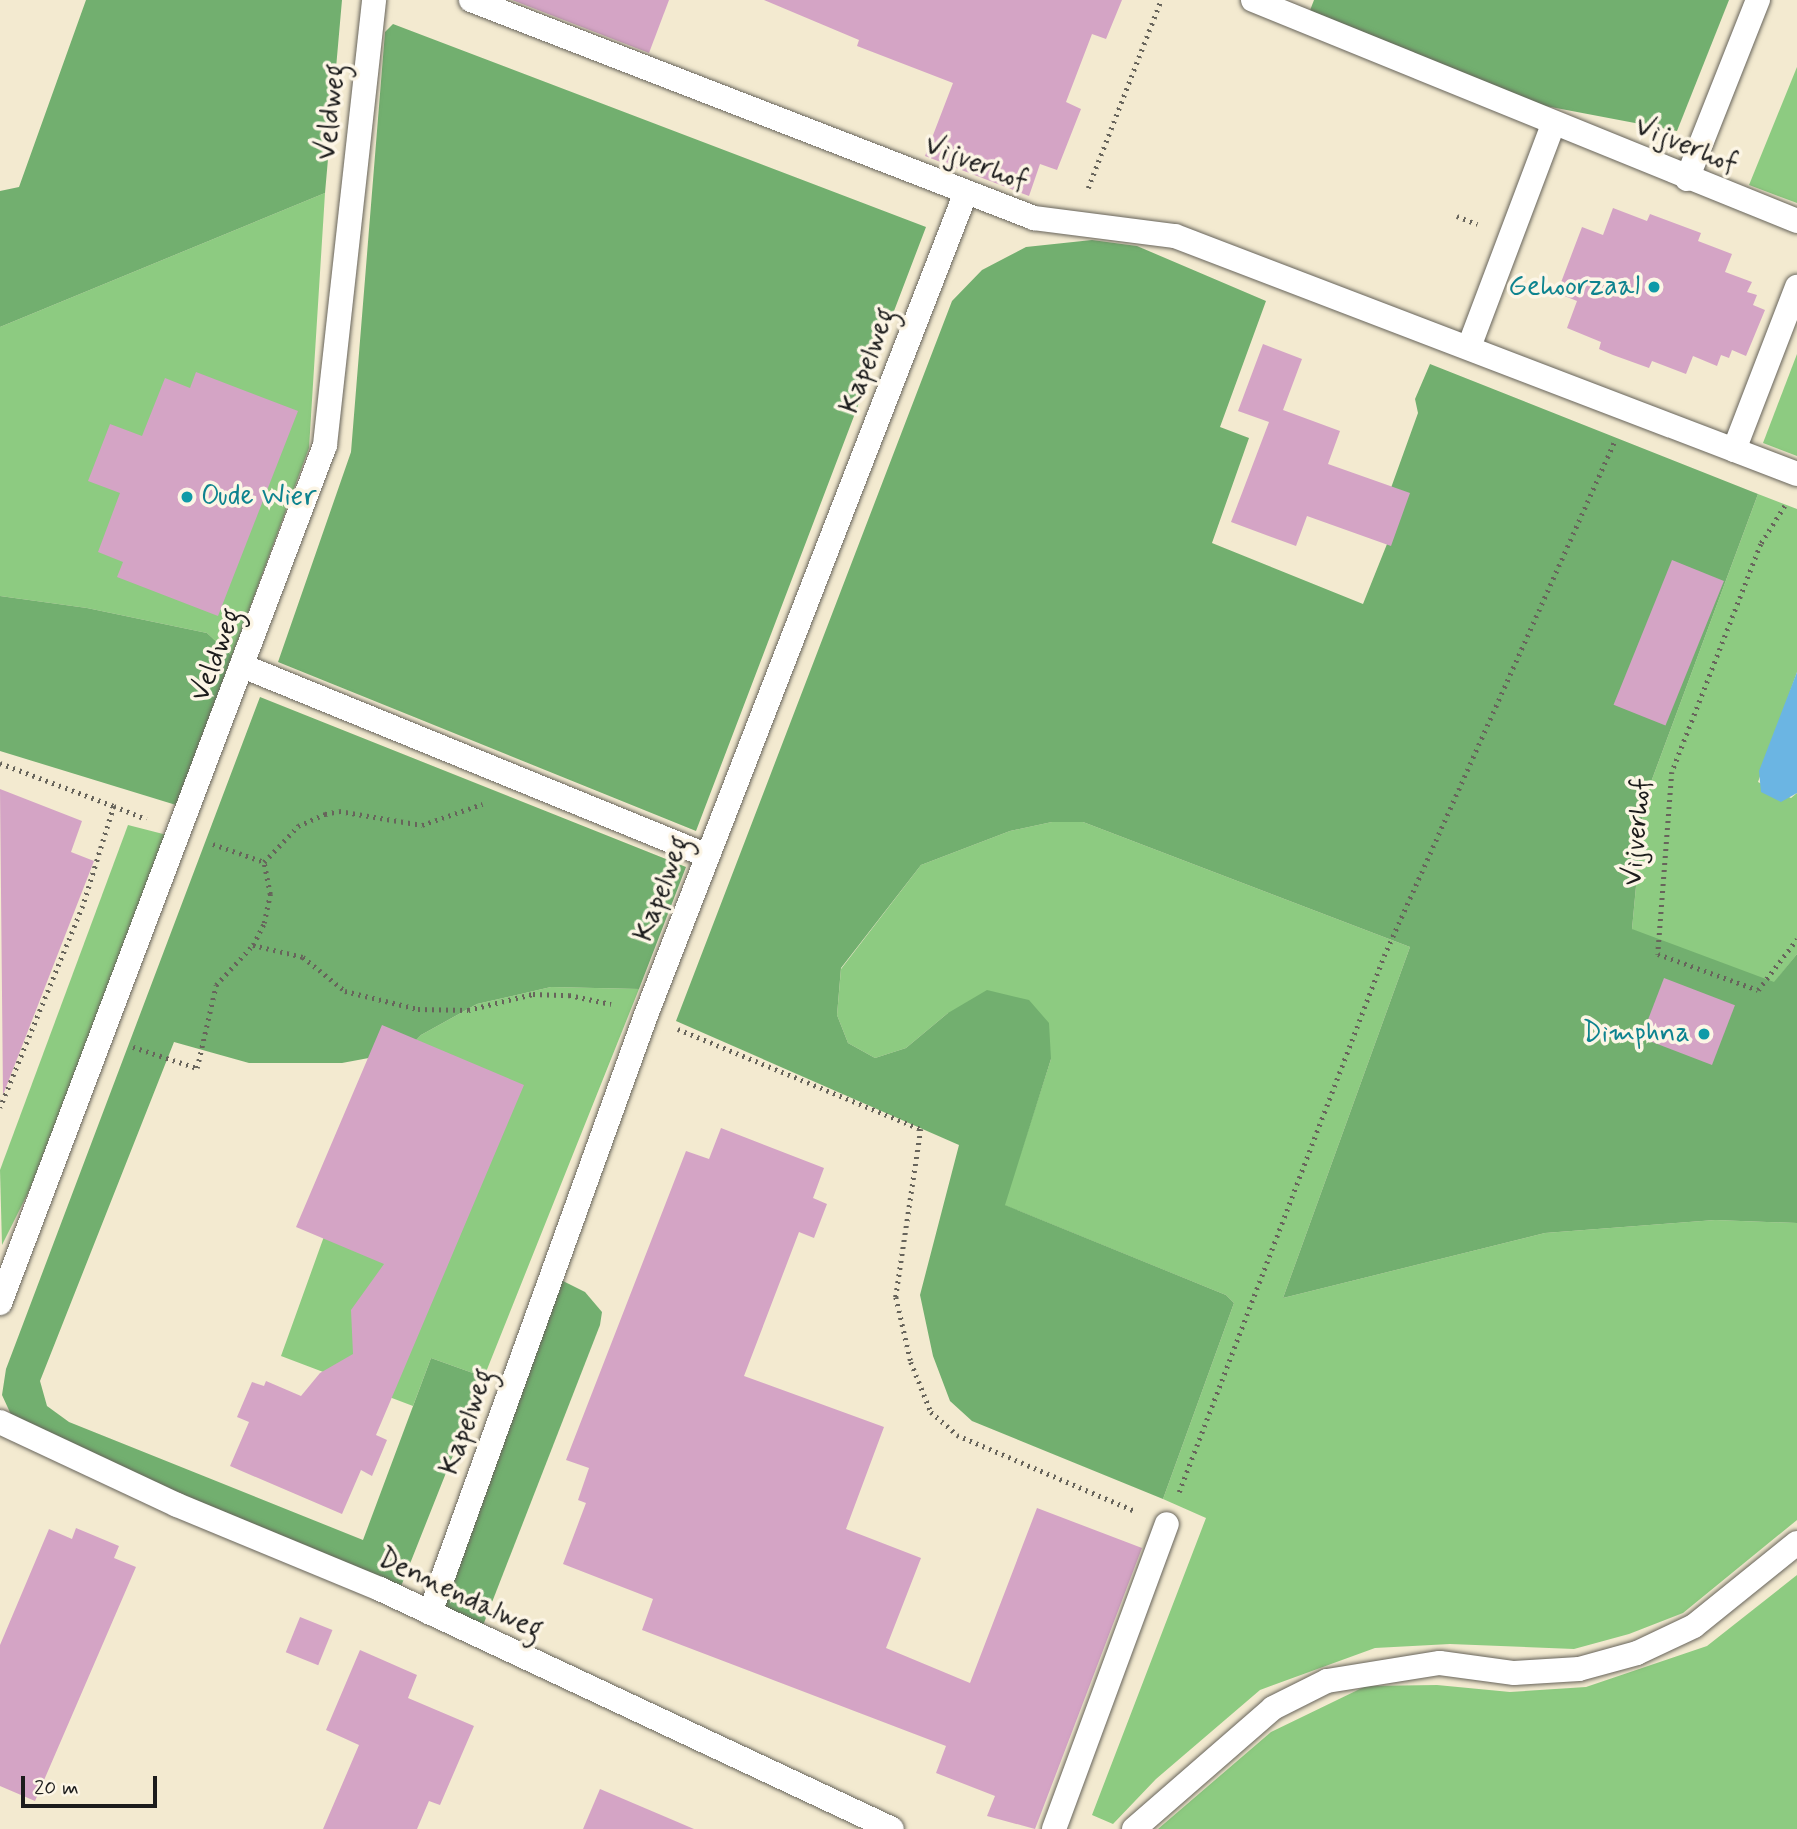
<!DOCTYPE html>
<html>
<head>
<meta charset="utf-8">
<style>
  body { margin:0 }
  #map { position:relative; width:1797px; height:1829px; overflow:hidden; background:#f3ead0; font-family:Mynerve,sans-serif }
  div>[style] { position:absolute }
  .green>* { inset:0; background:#8dcb81 }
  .forest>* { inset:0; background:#72af6f }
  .water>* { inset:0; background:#6bb5e3 }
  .building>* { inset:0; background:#d4a4c5; transform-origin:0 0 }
  .path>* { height:4.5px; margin-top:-2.25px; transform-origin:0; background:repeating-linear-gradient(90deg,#67645b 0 2px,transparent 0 7px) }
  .roads { filter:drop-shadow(0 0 2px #67645b) drop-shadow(0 0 2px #67645b) }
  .service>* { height:24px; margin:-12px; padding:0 12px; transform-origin:12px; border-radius:12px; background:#fff }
  .dots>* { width:19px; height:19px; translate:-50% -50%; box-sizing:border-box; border:4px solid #fcf5e5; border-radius:50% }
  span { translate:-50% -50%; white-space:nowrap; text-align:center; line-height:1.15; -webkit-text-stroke:7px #fcf5e5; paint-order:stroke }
  .street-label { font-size:28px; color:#1c1c1c }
  .culture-label { font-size:28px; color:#0d838f }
  .right { translate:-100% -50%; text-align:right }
  .left { translate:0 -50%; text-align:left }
  .scale { position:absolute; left:21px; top:1776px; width:136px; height:32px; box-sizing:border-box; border:4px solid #1c1c1c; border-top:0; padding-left:9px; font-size:21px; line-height:24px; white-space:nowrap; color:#1c1c1c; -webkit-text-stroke:5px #fcf5e5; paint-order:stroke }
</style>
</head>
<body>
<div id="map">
  <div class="green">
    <div style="clip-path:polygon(1797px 67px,1797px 203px,1749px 185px)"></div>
    <div style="clip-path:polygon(325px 193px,309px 448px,232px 656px,207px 633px,87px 608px,0 596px,0 327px)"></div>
    <div style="clip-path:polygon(1797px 354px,1797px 456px,1763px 443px)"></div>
    <div style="clip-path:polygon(1758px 494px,1797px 509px,1797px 672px,1758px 782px,1791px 798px,1797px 793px,1797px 954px,1774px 983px,1718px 1088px,1632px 929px,1644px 801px)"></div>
    <div style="clip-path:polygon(1052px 822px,1083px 822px,1410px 947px,1283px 1298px,1545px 1233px,1715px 1220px,1797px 1223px,1797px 1520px,1683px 1613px,1629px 1634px,1574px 1649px,1450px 1644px,1375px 1648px,1260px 1690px,1156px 1779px,1113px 1824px,1092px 1815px,1206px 1518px,1163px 1499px,1234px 1303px,1226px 1295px,1004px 1205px,1051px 1059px,948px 1013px,906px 1048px,875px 1058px,848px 1043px,837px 1015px,841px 969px,921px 865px,1010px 831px)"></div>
    <div style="clip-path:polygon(128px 825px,167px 835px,30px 1189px,2px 1245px,0 1170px)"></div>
    <div style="clip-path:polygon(551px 987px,639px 989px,484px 1377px,431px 1358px,413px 1406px,281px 1356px,372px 1103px,391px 1068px,421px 1035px,477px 1004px)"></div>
    <div style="clip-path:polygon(1797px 1575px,1797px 1829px,1158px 1829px,1271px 1732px,1366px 1686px,1437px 1685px,1510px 1692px,1586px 1687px,1707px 1646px)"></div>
  </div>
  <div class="forest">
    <div style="clip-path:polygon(86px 0,342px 0,325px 193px,0 327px,0 191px,19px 187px)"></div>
    <div style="clip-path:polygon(1314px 0,1729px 0,1677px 131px,1535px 104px,1309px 13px)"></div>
    <div style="clip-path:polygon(393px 24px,926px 227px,696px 831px,278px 662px,351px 452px,385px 32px)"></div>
    <div style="clip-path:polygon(1092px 240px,1137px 246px,1266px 301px,1220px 427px,1249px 438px,1212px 543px,1363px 604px,1403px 504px,1387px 499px,1418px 413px,1415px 399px,1430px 364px,1758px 494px,1644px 801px,1632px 929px,1774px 982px,1797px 954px,1797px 1223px,1715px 1220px,1545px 1233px,1283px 1298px,1410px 947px,1083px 822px,1052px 822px,1010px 831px,921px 865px,841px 968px,837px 1015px,848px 1043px,875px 1058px,906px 1048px,948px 1013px,987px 990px,1029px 1000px,1049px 1023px,1051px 1059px,1005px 1205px,1226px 1295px,1234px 1303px,1163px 1499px,972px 1421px,950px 1401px,933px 1356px,920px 1295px,959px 1145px,676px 1021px,952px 301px,982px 270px,1026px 247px)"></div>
    <div style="clip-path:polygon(0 596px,87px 608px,207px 633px,232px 656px,176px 805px,0 751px)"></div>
    <div style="clip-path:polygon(260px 697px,686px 867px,639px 989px,551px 987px,477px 1004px,421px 1035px,406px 1051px,342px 1063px,249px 1063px,174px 1042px,40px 1381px,47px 1406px,69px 1422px,363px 1540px,431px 1358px,484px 1377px,396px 1599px,13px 1419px,2px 1395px,6px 1369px)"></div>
    <div style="clip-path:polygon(561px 1280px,585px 1292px,602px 1312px,600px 1325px,482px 1628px,434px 1609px)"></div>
  </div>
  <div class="water">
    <div style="clip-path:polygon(1797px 672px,1797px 793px,1781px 802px,1761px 792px,1759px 771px)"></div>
  </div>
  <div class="building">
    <div style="clip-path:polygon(512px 0,669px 0,649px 53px)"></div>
    <div style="clip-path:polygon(764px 0,1122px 0,1106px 39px,1092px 34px,1066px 102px,1081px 109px,1057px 170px,1040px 164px,1029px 196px,925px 156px,953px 83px,857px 46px,859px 40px)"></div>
    <div style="clip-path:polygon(1613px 208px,1647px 221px,1650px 214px,1701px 233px,1698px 241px,1732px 254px,1725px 272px,1752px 282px,1747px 292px,1757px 295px,1753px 305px,1765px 310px,1746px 356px,1732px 350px,1729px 358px,1721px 355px,1717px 366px,1693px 356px,1686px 374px,1652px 361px,1649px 368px,1613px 355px,1599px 349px,1601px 342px,1567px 328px,1577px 301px,1557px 293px,1582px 227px,1603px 235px)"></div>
    <div style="clip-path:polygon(1263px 344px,1302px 359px,1283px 410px,1340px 431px,1328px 464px,1410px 493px,1391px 546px,1307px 516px,1296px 546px,1231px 522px,1269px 422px,1238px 411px)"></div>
    <div style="clip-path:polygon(196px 372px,298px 411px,218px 616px,117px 577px,123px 562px,98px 552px,120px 493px,88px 481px,110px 424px,142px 436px,165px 378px,190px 388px)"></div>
    <div style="left:1672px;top:560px;width:56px;height:156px;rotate:22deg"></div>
    <div style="clip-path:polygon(0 789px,82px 821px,71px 852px,94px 861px,3px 1095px)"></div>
    <div style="left:1664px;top:978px;width:76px;height:64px;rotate:21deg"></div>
    <div style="clip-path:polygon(382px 1025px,524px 1085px,376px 1435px,387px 1440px,372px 1476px,361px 1470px,342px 1514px,230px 1466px,249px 1422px,237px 1417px,252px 1382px,264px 1386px,266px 1381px,301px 1396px,320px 1373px,353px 1354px,351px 1310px,384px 1264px,296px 1227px)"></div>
    <div style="clip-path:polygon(721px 1128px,824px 1168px,813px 1198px,827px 1204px,814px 1238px,799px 1232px,744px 1376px,884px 1427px,846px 1529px,921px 1558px,886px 1648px,970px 1683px,1037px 1508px,1142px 1548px,1035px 1829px,987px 1816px,995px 1796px,936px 1773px,946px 1746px,642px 1630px,653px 1599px,563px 1564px,586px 1503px,578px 1500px,589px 1468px,566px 1460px,686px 1151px,709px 1159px)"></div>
    <div style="clip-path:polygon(76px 1528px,119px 1546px,114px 1558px,136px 1567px,35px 1801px,0 1786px,0 1645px,49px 1529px,72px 1539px)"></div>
    <div style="left:300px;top:1617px;width:35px;height:38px;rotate:22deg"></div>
    <div style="clip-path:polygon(360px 1650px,417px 1675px,408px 1698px,474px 1726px,440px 1805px,429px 1801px,417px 1829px,323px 1829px,359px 1745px,326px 1730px)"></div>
    <div style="clip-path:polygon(600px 1789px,694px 1829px,583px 1829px)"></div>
  </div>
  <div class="path">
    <div style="left:1088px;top:188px;width:202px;rotate:-68.8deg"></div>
    <div style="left:1457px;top:216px;width:22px;rotate:22deg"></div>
    <div style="left:1785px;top:506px;width:45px;rotate:122.3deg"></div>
    <div style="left:1761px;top:544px;width:245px;rotate:111.3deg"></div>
    <div style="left:1672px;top:772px;width:183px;rotate:94.4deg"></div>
    <div style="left:1658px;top:954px;width:106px;rotate:19.8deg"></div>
    <div style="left:1758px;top:990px;width:64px;rotate:-52.6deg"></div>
    <div style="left:0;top:763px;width:122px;rotate:20.7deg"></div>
    <div style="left:114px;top:806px;width:105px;rotate:107.2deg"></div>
    <div style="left:83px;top:906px;width:218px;rotate:112.3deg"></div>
    <div style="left:114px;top:806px;width:35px;rotate:22deg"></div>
    <div style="left:213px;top:844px;width:54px;rotate:19.4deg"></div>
    <div style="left:264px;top:862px;width:50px;rotate:-46.6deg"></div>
    <div style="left:298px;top:826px;width:30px;rotate:-24deg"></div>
    <div style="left:325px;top:814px;width:14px;rotate:-12deg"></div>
    <div style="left:339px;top:811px;width:84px;rotate:9.6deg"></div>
    <div style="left:422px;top:825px;width:64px;rotate:-19.3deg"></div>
    <div style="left:253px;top:945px;width:51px;rotate:13.5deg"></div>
    <div style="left:303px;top:957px;width:54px;rotate:39deg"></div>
    <div style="left:345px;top:991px;width:75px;rotate:13.9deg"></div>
    <div style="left:418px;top:1009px;width:50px;rotate:1.1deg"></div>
    <div style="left:468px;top:1010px;width:67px;rotate:-13.8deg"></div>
    <div style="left:533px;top:994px;width:36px;rotate:2deg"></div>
    <div style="left:569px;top:995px;width:43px;rotate:12.1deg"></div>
    <div style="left:678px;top:1029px;width:263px;rotate:22.4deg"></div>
    <div style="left:921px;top:1129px;width:170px;rotate:98.5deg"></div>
    <div style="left:896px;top:1297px;width:67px;rotate:77deg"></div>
    <div style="left:911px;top:1362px;width:54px;rotate:68.2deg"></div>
    <div style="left:931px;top:1412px;width:35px;rotate:41deg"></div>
    <div style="left:957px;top:1435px;width:194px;rotate:23.1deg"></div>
    <div style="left:133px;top:1047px;width:67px;rotate:18.2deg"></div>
    <div style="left:197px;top:1068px;width:85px;rotate:-77.1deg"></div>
    <div style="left:216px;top:985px;width:54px;rotate:-47.2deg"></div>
    <div style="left:253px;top:945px;width:25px;rotate:-63deg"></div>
    <div style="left:264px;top:923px;width:30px;rotate:-78deg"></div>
    <div style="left:270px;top:894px;width:33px;rotate:-101deg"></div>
    <div style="left:1179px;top:1492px;width:574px;rotate:-69.07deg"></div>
    <div style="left:1384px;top:956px;width:565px;rotate:-65.88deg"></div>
  </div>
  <div class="roads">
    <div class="service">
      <div style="left:471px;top:0;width:604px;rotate:21.17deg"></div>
      <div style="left:1034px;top:218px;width:142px;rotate:7.3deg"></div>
      <div style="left:1175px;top:236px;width:666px;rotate:20.94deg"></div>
      <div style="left:1253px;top:0;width:587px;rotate:22.11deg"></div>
      <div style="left:1687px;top:179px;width:193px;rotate:-68.4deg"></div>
      <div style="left:1469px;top:347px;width:237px;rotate:-69.3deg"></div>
      <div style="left:1734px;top:450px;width:175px;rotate:-68.9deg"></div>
      <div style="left:245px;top:667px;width:500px;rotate:22.21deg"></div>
      <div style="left:0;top:1303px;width:917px;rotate:-69.25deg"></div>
      <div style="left:325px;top:445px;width:448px;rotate:-83.7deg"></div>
      <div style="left:0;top:1422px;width:195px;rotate:25.1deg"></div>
      <div style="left:177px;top:1505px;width:220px;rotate:22.5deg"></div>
      <div style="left:380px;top:1589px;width:565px;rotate:25.11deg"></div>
      <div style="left:430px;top:1613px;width:636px;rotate:-70.14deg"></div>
      <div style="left:646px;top:1015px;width:883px;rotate:-68.75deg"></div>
      <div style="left:1054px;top:1829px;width:325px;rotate:-69.7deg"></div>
      <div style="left:1134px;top:1829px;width:184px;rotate:-41deg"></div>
      <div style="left:1273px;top:1708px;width:60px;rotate:-26.6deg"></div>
      <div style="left:1327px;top:1681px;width:114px;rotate:-9.1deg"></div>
      <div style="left:1440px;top:1663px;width:75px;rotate:7.7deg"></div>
      <div style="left:1514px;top:1673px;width:65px;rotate:-3.5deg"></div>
      <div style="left:1579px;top:1669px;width:60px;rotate:-15.4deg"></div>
      <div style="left:1637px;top:1653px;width:63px;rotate:-25.3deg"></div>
      <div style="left:1694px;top:1626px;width:132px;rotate:-38.9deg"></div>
    </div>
  </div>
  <div class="dots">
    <div style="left:1654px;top:287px;background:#0f9aa8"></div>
    <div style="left:187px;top:497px;background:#0f9aa8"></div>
    <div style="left:1704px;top:1034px;background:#0f9aa8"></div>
  </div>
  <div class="street-label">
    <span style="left:332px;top:112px;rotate:-84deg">Veldweg</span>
    <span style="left:1686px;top:146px;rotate:22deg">Vijverhof</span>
    <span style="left:976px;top:164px;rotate:21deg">Vijverhof</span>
    <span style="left:869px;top:361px;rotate:-69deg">Kapelweg</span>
    <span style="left:217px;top:655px;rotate:-69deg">Veldweg</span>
    <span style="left:1638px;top:832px;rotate:-85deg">Vijverhof</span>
    <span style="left:663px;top:889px;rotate:-69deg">Kapelweg</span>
    <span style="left:468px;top:1422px;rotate:-70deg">Kapelweg</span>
    <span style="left:460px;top:1595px;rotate:25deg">Dennendalweg</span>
  </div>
  <div class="culture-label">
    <span class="right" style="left:1640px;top:287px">Gehoorzaal</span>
    <span class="left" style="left:201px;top:497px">Oude Wier</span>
    <span class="right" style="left:1690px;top:1034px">Dimphna</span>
  </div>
  <div class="scale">20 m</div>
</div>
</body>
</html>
